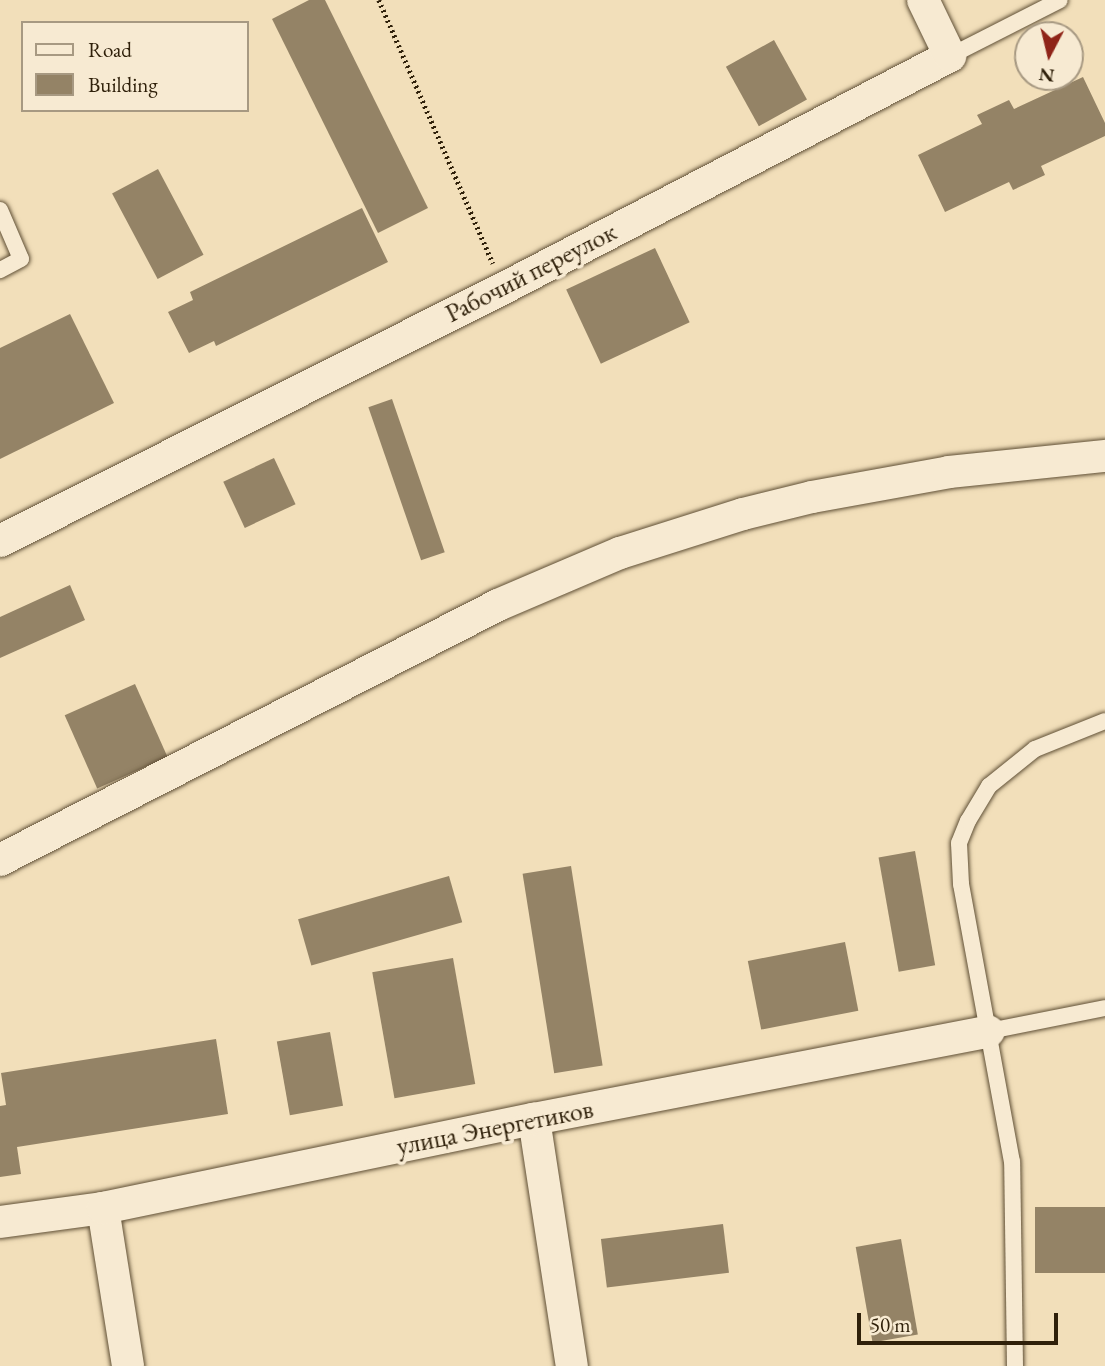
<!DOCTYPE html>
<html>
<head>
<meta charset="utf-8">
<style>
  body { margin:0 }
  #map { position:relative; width:1105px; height:1366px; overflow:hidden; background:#f2dfba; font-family:"EB Garamond",serif }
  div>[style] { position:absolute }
  .building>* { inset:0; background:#948366; transform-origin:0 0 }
  .path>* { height:4.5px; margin-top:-2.25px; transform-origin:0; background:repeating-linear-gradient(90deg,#2f200a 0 2px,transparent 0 5.5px) }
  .roads { filter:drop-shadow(0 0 2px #605036) drop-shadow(0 0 2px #605036) }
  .service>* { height:16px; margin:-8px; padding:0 8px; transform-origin:8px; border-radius:8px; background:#f7ead2 }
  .minor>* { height:32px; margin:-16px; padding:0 16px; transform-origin:16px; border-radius:16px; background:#f7ead2 }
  span { translate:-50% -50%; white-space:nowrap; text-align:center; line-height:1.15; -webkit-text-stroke:7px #f7ead2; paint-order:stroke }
  .street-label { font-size:26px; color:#2f200a }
  .legend { position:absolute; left:21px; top:21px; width:228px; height:91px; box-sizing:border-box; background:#f7ead2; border:2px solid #a79982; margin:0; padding:9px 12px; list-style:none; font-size:21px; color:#2f200a }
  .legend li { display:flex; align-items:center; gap:14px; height:35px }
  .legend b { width:35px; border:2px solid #a79982 }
  .north { position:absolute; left:1014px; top:21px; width:70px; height:70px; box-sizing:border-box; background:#f7ead2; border:2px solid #a79982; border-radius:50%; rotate:187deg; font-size:19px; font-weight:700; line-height:28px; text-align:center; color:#2f200a }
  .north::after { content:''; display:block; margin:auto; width:24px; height:32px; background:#8f2418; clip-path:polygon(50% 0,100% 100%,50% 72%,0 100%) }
  .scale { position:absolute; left:857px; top:1313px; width:201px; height:32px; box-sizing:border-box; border:4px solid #2f200a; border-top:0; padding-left:9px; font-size:21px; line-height:24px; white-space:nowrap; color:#2f200a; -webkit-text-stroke:5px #f7ead2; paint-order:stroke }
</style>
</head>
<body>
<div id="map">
  <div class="building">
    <div style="clip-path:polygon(309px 0,325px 0,428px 208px,378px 233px,272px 19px)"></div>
    <div style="left:774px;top:40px;width:68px;height:55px;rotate:61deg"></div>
    <div style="clip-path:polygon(1083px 77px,1105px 123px,1105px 136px,1041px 166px,1045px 175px,1013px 190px,1009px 182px,945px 212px,918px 155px,982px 124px,977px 115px,992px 108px,1009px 100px,1014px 109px)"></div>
    <div style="left:158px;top:169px;width:97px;height:52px;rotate:62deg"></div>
    <div style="clip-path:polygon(362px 208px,388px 262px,216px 346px,214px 341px,189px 353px,168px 312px,193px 300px,190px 292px)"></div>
    <div style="left:655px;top:248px;width:82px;height:98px;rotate:65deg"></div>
    <div style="clip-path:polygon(70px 314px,114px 403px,0 459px,0 348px)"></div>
    <div style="left:392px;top:399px;width:162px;height:25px;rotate:71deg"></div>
    <div style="left:274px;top:458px;width:51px;height:56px;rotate:65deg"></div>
    <div style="clip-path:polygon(70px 585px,85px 620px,0 658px,0 617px)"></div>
    <div style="left:135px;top:684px;width:80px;height:77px;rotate:66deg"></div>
    <div style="left:915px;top:851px;width:116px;height:37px;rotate:80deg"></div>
    <div style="left:571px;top:866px;width:202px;height:49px;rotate:81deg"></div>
    <div style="left:449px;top:876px;width:48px;height:157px;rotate:74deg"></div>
    <div style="left:845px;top:942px;width:70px;height:99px;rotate:79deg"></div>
    <div style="left:453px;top:958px;width:128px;height:82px;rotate:80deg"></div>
    <div style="left:330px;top:1032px;width:75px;height:54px;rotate:80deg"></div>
    <div style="clip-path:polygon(216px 1039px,228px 1114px,17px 1147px,21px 1174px,0 1177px,0 1106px,6px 1105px,1px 1073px)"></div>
    <div style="left:1105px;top:1207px;width:66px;height:70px;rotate:90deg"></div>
    <div style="left:723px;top:1224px;width:49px;height:123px;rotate:83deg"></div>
    <div style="left:901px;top:1239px;width:97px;height:46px;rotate:80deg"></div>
  </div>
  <div class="path">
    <div style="left:379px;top:0;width:287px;rotate:66.6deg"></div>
  </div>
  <div class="roads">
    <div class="service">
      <div style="left:950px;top:56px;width:123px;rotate:-27deg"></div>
      <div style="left:0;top:210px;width:53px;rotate:66.8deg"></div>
      <div style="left:21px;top:259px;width:24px;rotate:152deg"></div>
      <div style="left:989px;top:1031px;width:118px;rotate:-11.2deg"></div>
      <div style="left:1015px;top:1366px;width:204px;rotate:-90.8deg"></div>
      <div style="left:1012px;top:1162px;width:283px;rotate:-100.4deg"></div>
      <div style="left:961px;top:884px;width:41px;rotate:-92.8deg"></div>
      <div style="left:959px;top:843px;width:24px;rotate:-68deg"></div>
      <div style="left:968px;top:821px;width:41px;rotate:-59deg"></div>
      <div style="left:989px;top:786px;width:59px;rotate:-38.8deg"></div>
      <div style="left:1035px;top:749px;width:75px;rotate:-21.8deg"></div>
    </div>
    <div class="minor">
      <div style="left:0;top:541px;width:564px;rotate:-26.66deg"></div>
      <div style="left:504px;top:288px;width:503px;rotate:-27.48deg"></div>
      <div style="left:950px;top:56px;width:62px;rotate:-115.7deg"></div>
      <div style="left:0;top:860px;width:559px;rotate:-27.11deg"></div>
      <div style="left:498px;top:605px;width:133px;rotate:-23.1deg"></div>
      <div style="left:620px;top:553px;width:129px;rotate:-17.6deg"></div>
      <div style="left:743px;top:514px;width:71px;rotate:-13.8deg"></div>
      <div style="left:812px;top:497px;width:139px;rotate:-10.3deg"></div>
      <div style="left:949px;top:472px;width:157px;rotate:-5.9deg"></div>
      <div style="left:534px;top:1119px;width:250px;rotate:81.3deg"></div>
      <div style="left:103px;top:1208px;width:160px;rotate:81deg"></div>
      <div style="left:0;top:1222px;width:104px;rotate:-7.7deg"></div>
      <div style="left:103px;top:1208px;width:440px;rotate:-11.7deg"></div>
      <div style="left:534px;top:1119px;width:463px;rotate:-10.9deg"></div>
    </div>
  </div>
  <div class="street-label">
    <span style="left:531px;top:273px;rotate:-27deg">Рабочий переулок</span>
    <span style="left:495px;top:1128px;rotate:-11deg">улица Энергетиков</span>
  </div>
  <ul class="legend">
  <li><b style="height:9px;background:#f7ead2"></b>Road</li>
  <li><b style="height:19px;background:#948366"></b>Building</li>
  </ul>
  <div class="north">N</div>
  <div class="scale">50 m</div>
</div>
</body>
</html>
